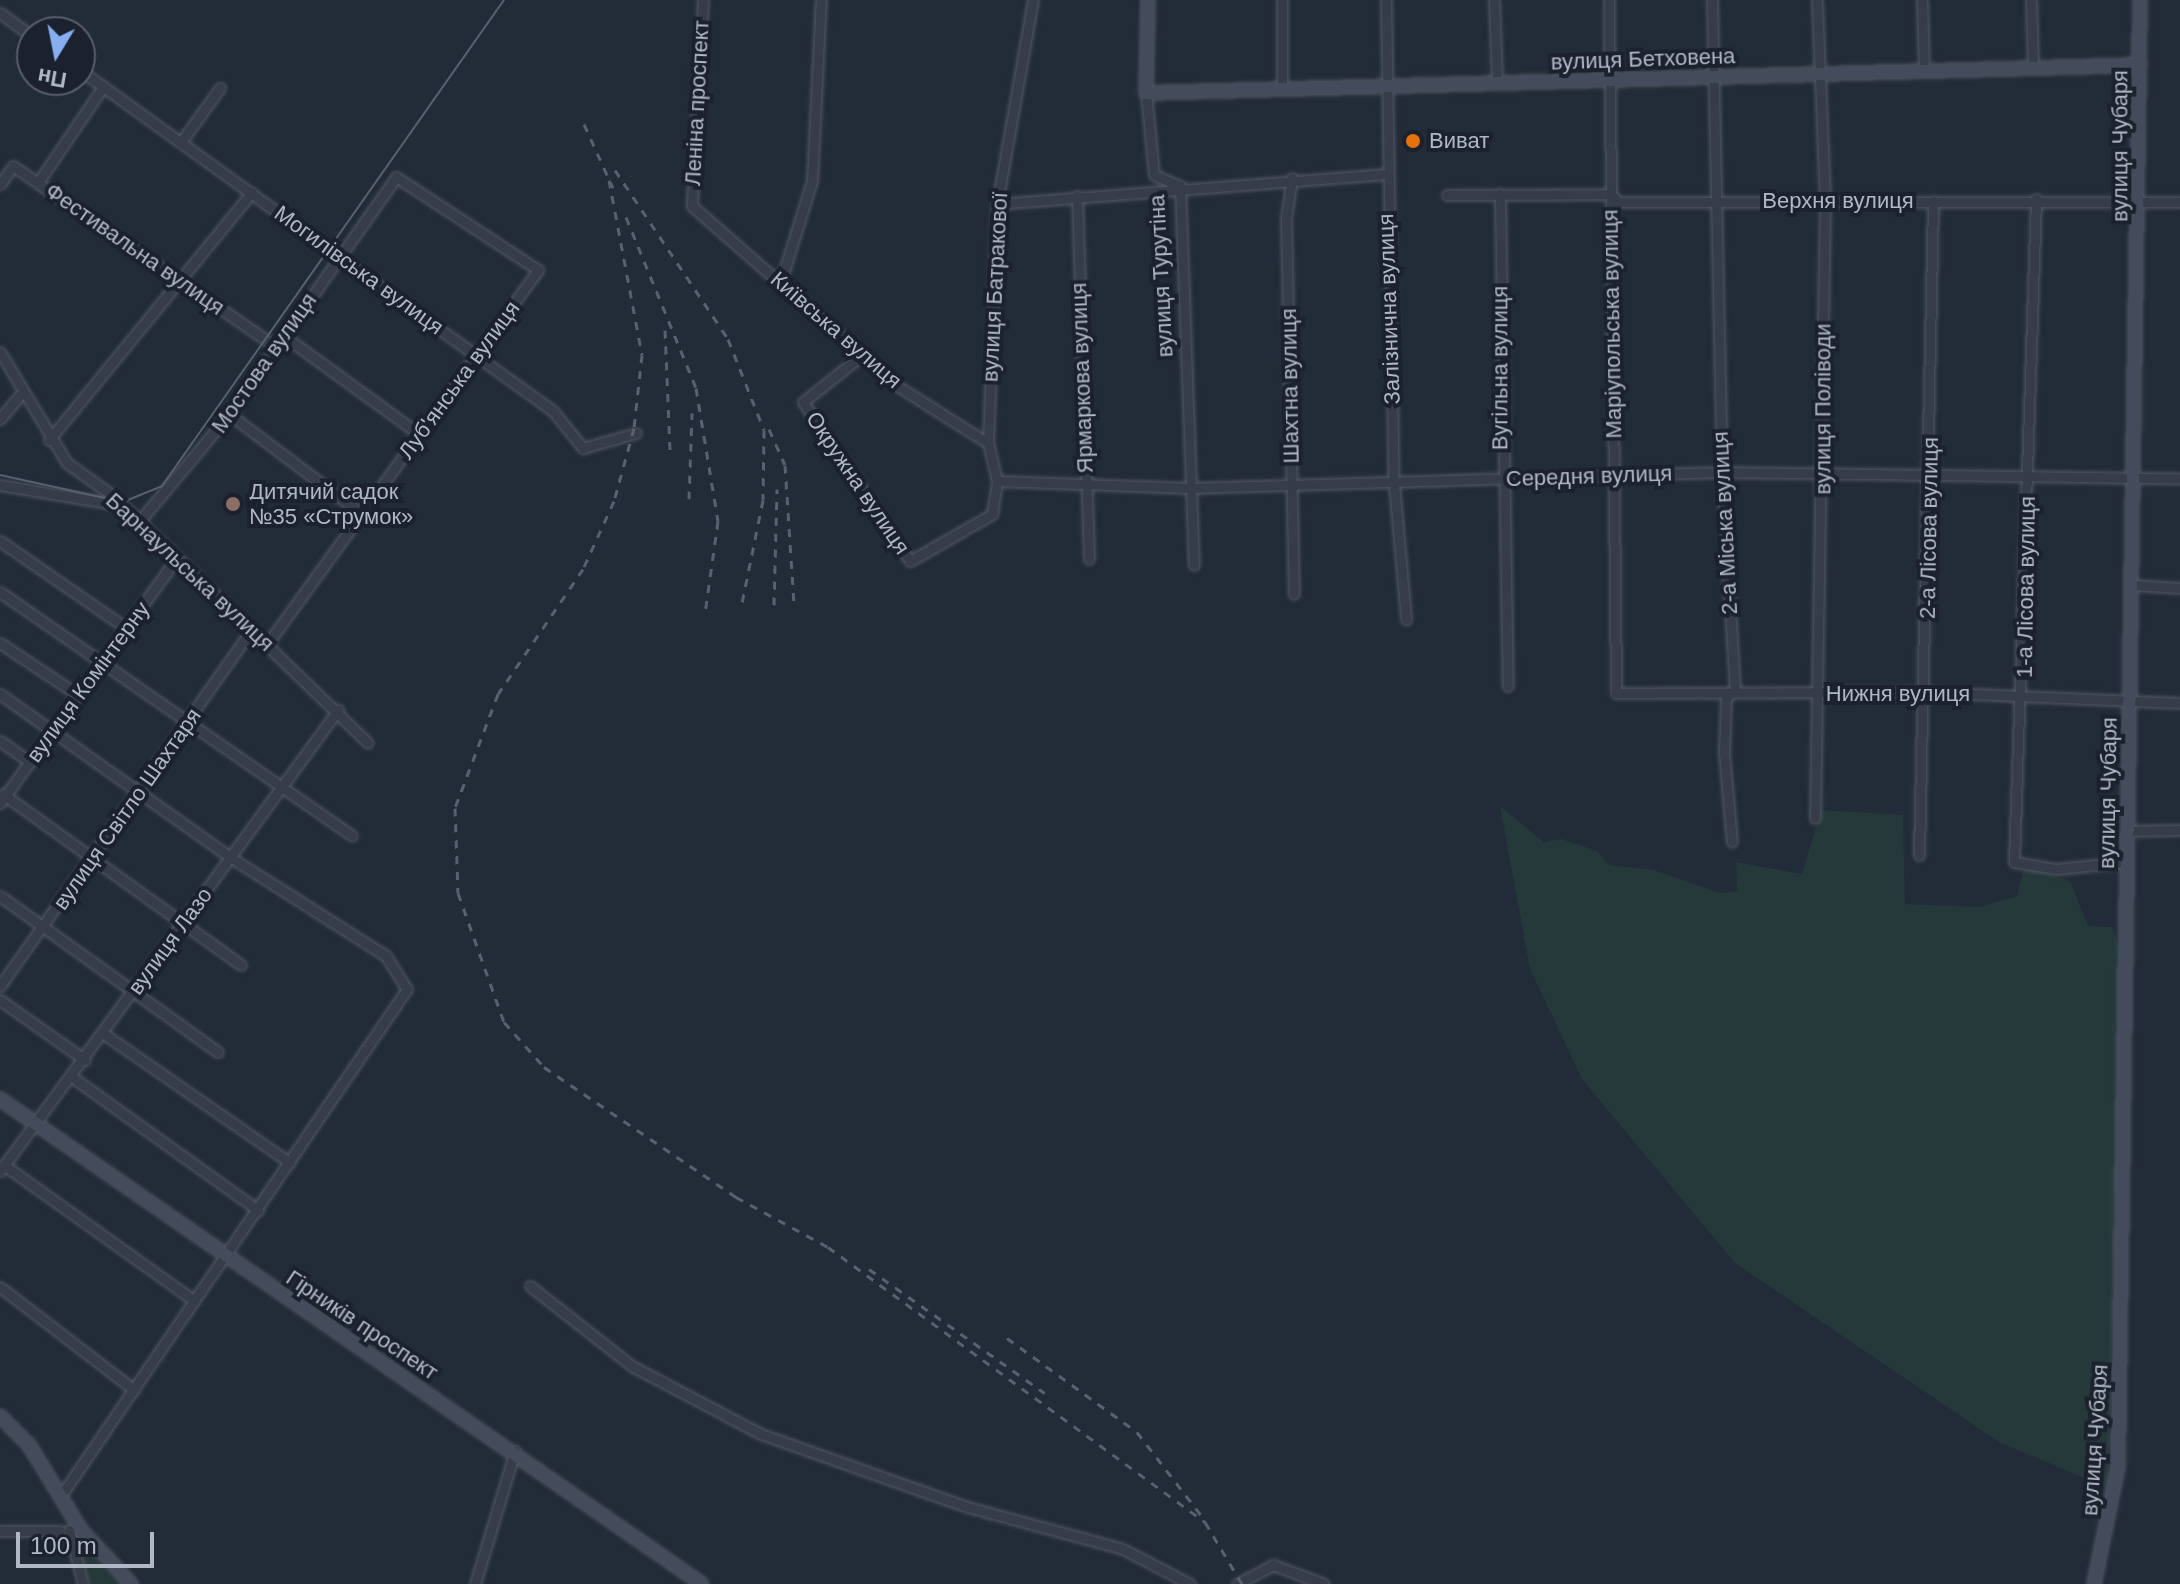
<!DOCTYPE html>
<html>
<head>
<meta charset="utf-8">
<style>
  body { margin:0 }
  #map { position:relative; width:2180px; height:1584px; overflow:hidden; background:#222b38; font-family:Helvetica,sans-serif }
  div>[style] { position:absolute }
  .green>* { inset:0; background:#25383a }
  .roads { filter:drop-shadow(0 0 2px #515863) drop-shadow(0 0 2px #515863) }
  .street>* { height:9px; margin:-4.5px; padding:0 4.5px; transform-origin:4.5px; border-radius:4.5px; background:#363d48 }
  .secondary>* { height:12px; margin:-6px; padding:0 6px; transform-origin:6px; border-radius:6px; background:#444c5b }
  .tram>* { height:2px; margin:-1px; padding:0 1px; transform-origin:1px; border-radius:1px; background:#58616f }
  .rail>* { height:3px; margin-top:-1.5px; transform-origin:0; background:repeating-linear-gradient(90deg,#58616f 0 8px,transparent 0 16px) }
  .dots>* { width:22px; height:22px; translate:-50% -50%; box-sizing:border-box; border:4px solid #1b222d; border-radius:50% }
  span { translate:-50% -50%; white-space:nowrap; text-align:center; line-height:1.15; -webkit-text-stroke:8px #1b222d; paint-order:stroke }
  .street-label { font-size:22px; color:#b1b8c5 }
  .poi-label { font-size:22px; color:#b1b8c5 }
  .left { translate:0 -50%; text-align:left }
  .north { position:absolute; left:16px; top:16px; width:80px; height:80px; box-sizing:border-box; background:#1b222d; border:2px solid #575e6a; border-radius:50%; rotate:190deg; font-size:22px; font-weight:700; line-height:32px; text-align:center; color:#b1b8c5 }
  .north::after { content:''; display:block; margin:auto; width:28px; height:36px; background:#88aef2; clip-path:polygon(50% 0,100% 100%,50% 72%,0 100%) }
  .scale { position:absolute; left:16px; top:1532px; width:138px; height:36px; box-sizing:border-box; border:4px solid #b1b8c5; border-top:0; padding-left:10px; font-size:24px; line-height:28px; white-space:nowrap; color:#b1b8c5; -webkit-text-stroke:6px #1b222d; paint-order:stroke }
</style>
</head>
<body>
<div id="map">
  <div class="green">
    <div style="clip-path:polygon(1500px 806px,1544px 842px,1562px 839px,1597px 851px,1609px 865px,1654px 870px,1720px 893px,1737px 891px,1736px 862px,1802px 874px,1821px 810px,1903px 815px,1905px 904px,1980px 907px,2017px 896px,2023px 871px,2036px 870px,2070px 881px,2088px 926px,2112px 927px,2121px 950px,2108px 1488px,1999px 1442px,1735px 1263px,1582px 1079px,1530px 969px)"></div>
    <div style="clip-path:polygon(76px 1537px,104px 1568px,123px 1584px,90px 1584px)"></div>
  </div>
  <div class="roads">
    <div class="street">
      <div style="left:703px;top:0;width:206px;rotate:93.1deg"></div>
      <div style="left:692px;top:206px;width:275px;rotate:41.2deg"></div>
      <div style="left:899px;top:387px;width:105px;rotate:32.2deg"></div>
      <div style="left:1386px;top:0;width:484px;rotate:89.1deg"></div>
      <div style="left:1394px;top:484px;width:136px;rotate:84.9deg"></div>
      <div style="left:1494px;top:0;width:83px;rotate:87.9deg"></div>
      <div style="left:1609px;top:0;width:693px;rotate:89.42deg"></div>
      <div style="left:1616px;top:693px;width:311px;rotate:-0.2deg"></div>
      <div style="left:1927px;top:692px;width:253px;rotate:2.5deg"></div>
      <div style="left:1712px;top:0;width:472px;rotate:88.8deg"></div>
      <div style="left:1722px;top:472px;width:218px;rotate:86.6deg"></div>
      <div style="left:1735px;top:690px;width:12px;rotate:138deg"></div>
      <div style="left:1726px;top:698px;width:55px;rotate:92.1deg"></div>
      <div style="left:1724px;top:753px;width:89px;rotate:84.9deg"></div>
      <div style="left:1922px;top:0;width:71px;rotate:88.4deg"></div>
      <div style="left:2031px;top:0;width:68px;rotate:88.3deg"></div>
      <div style="left:0;top:13px;width:39px;rotate:36deg"></div>
      <div style="left:80px;top:70px;width:583px;rotate:35.79deg"></div>
      <div style="left:553px;top:411px;width:48px;rotate:51deg"></div>
      <div style="left:583px;top:448px;width:55px;rotate:-15.8deg"></div>
      <div style="left:1282px;top:90px;width:90px;rotate:-90deg"></div>
      <div style="left:1146px;top:93px;width:82px;rotate:84.4deg"></div>
      <div style="left:1154px;top:175px;width:28px;rotate:23deg"></div>
      <div style="left:1180px;top:186px;width:379px;rotate:87.9deg"></div>
      <div style="left:181px;top:142px;width:67px;rotate:-54.2deg"></div>
      <div style="left:1292px;top:178px;width:40px;rotate:98.5deg"></div>
      <div style="left:1286px;top:218px;width:376px;rotate:88.8deg"></div>
      <div style="left:39px;top:181px;width:114px;rotate:-55.8deg"></div>
      <div style="left:0;top:184px;width:22px;rotate:-54deg"></div>
      <div style="left:13px;top:166px;width:319px;rotate:34.5deg"></div>
      <div style="left:1500px;top:194px;width:492px;rotate:89.1deg"></div>
      <div style="left:1447px;top:195px;width:164px;rotate:-0.3deg"></div>
      <div style="left:1611px;top:194px;width:11px;rotate:49deg"></div>
      <div style="left:1618px;top:202px;width:562px"></div>
      <div style="left:1077px;top:196px;width:363px;rotate:88.1deg"></div>
      <div style="left:2036px;top:199px;width:663px;rotate:91.9deg"></div>
      <div style="left:2014px;top:862px;width:43px;rotate:9.5deg"></div>
      <div style="left:2056px;top:869px;width:70px;rotate:-5.7deg"></div>
      <div style="left:997px;top:204px;width:389px;rotate:-4.4deg"></div>
      <div style="left:781px;top:281px;width:105px;rotate:-72.8deg"></div>
      <div style="left:812px;top:181px;width:181px;rotate:-87.2deg"></div>
      <div style="left:284px;top:336px;width:167px;rotate:36deg"></div>
      <div style="left:0;top:352px;width:130px;rotate:58.9deg"></div>
      <div style="left:67px;top:463px;width:55px;rotate:35.4deg"></div>
      <div style="left:112px;top:495px;width:356px;rotate:44.1deg"></div>
      <div style="left:862px;top:355px;width:75px;rotate:141.5deg"></div>
      <div style="left:803px;top:402px;width:192px;rotate:56.1deg"></div>
      <div style="left:910px;top:561px;width:95px;rotate:-29.8deg"></div>
      <div style="left:992px;top:514px;width:33px;rotate:-81deg"></div>
      <div style="left:997px;top:481px;width:39px;rotate:-103deg"></div>
      <div style="left:988px;top:443px;width:239px;rotate:-87.8deg"></div>
      <div style="left:997px;top:204px;width:207px;rotate:-80deg"></div>
      <div style="left:229px;top:414px;width:168px;rotate:37deg"></div>
      <div style="left:0;top:419px;width:31px;rotate:-50deg"></div>
      <div style="left:49px;top:440px;width:320px;rotate:-50.7deg"></div>
      <div style="left:997px;top:481px;width:193px;rotate:2.1deg"></div>
      <div style="left:1190px;top:488px;width:532px;rotate:-1.72deg"></div>
      <div style="left:1722px;top:472px;width:458px;rotate:0.8deg"></div>
      <div style="left:0;top:485px;width:121px;rotate:9.5deg"></div>
      <div style="left:138px;top:523px;width:142px;rotate:-50.1deg"></div>
      <div style="left:229px;top:414px;width:290px;rotate:-54.8deg"></div>
      <div style="left:396px;top:177px;width:170px;rotate:33.2deg"></div>
      <div style="left:538px;top:270px;width:463px;rotate:125.9deg"></div>
      <div style="left:0;top:541px;width:153px;rotate:34.6deg"></div>
      <div style="left:2132px;top:585px;width:48px;rotate:3.6deg"></div>
      <div style="left:0;top:592px;width:428px;rotate:34.7deg"></div>
      <div style="left:0;top:643px;width:94px;rotate:33.7deg"></div>
      <div style="left:0;top:694px;width:282px;rotate:35.3deg"></div>
      <div style="left:230px;top:857px;width:185px;rotate:32.4deg"></div>
      <div style="left:386px;top:956px;width:39px;rotate:58deg"></div>
      <div style="left:407px;top:989px;width:615px;rotate:124.34deg"></div>
      <div style="left:0;top:741px;width:37px;rotate:35deg"></div>
      <div style="left:3px;top:794px;width:293px;rotate:35.7deg"></div>
      <div style="left:0;top:803px;width:299px;rotate:-54.2deg"></div>
      <div style="left:1815px;top:818px;width:617px;rotate:-89.07deg"></div>
      <div style="left:1825px;top:201px;width:201px;rotate:-92.3deg"></div>
      <div style="left:2128px;top:831px;width:52px;rotate:-1.1deg"></div>
      <div style="left:1919px;top:855px;width:654px;rotate:-88.77deg"></div>
      <div style="left:0;top:896px;width:268px;rotate:35.6deg"></div>
      <div style="left:0;top:986px;width:436px;rotate:-54.8deg"></div>
      <div style="left:0;top:1000px;width:104px;rotate:35.2deg"></div>
      <div style="left:104px;top:1034px;width:226px;rotate:34.7deg"></div>
      <div style="left:72px;top:1077px;width:229px;rotate:35.6deg"></div>
      <div style="left:4px;top:1165px;width:234px;rotate:35.5deg"></div>
      <div style="left:0;top:1171px;width:572px;rotate:-53.75deg"></div>
      <div style="left:530px;top:1286px;width:130px;rotate:38.1deg"></div>
      <div style="left:632px;top:1366px;width:146px;rotate:27.8deg"></div>
      <div style="left:761px;top:1434px;width:215px;rotate:19.5deg"></div>
      <div style="left:964px;top:1506px;width:165px;rotate:15.1deg"></div>
      <div style="left:1123px;top:1549px;width:76px;rotate:27.6deg"></div>
      <div style="left:0;top:1287px;width:169px;rotate:37.5deg"></div>
      <div style="left:69px;top:1530px;width:56px;rotate:75.5deg"></div>
      <div style="left:0;top:1531px;width:60px"></div>
      <div style="left:475px;top:1584px;width:139px;rotate:-73.3deg"></div>
      <div style="left:1237px;top:1584px;width:41px;rotate:-27.8deg"></div>
      <div style="left:1273px;top:1565px;width:54px;rotate:20.4deg"></div>
    </div>
    <div class="secondary">
      <div style="left:1148px;top:0;width:93px;rotate:91.2deg"></div>
      <div style="left:1146px;top:93px;width:994px;rotate:-1.61deg"></div>
      <div style="left:0;top:1099px;width:853px;rotate:34.64deg"></div>
      <div style="left:0;top:1416px;width:41px;rotate:45deg"></div>
      <div style="left:29px;top:1445px;width:100px;rotate:58.5deg"></div>
      <div style="left:81px;top:1530px;width:74px;rotate:47.2deg"></div>
      <div style="left:2094px;top:1584px;width:120px;rotate:-78.5deg"></div>
      <div style="left:2118px;top:1466px;width:1466px;rotate:-89.14deg"></div>
    </div>
  </div>
  <div class="tram">
    <div style="left:0;top:475px;width:126px;rotate:12.4deg"></div>
    <div style="left:123px;top:502px;width:42px;rotate:-22.3deg"></div>
    <div style="left:162px;top:486px;width:594px;rotate:-54.87deg"></div>
  </div>
  <div class="rail">
    <div style="left:584px;top:124px;width:70px;rotate:65.6deg"></div>
    <div style="left:615px;top:170px;width:203px;rotate:56.2deg"></div>
    <div style="left:728px;top:339px;width:98px;rotate:68.4deg"></div>
    <div style="left:764px;top:430px;width:70px;rotate:90.8deg"></div>
    <div style="left:763px;top:500px;width:110px;rotate:101.5deg"></div>
    <div style="left:609px;top:180px;width:178px;rotate:79.3deg"></div>
    <div style="left:642px;top:355px;width:73px;rotate:96.3deg"></div>
    <div style="left:634px;top:428px;width:76px;rotate:105.3deg"></div>
    <div style="left:614px;top:501px;width:75px;rotate:114.5deg"></div>
    <div style="left:583px;top:569px;width:151px;rotate:124.2deg"></div>
    <div style="left:498px;top:694px;width:122px;rotate:110.7deg"></div>
    <div style="left:455px;top:808px;width:85px;rotate:88deg"></div>
    <div style="left:458px;top:893px;width:137px;rotate:70.4deg"></div>
    <div style="left:504px;top:1022px;width:60px;rotate:48.4deg"></div>
    <div style="left:544px;top:1067px;width:232px;rotate:34.1deg"></div>
    <div style="left:736px;top:1197px;width:105px;rotate:28.5deg"></div>
    <div style="left:828px;top:1247px;width:467px;rotate:36.1deg"></div>
    <div style="left:1205px;top:1522px;width:72px;rotate:59.2deg"></div>
    <div style="left:626px;top:217px;width:185px;rotate:67.7deg"></div>
    <div style="left:696px;top:388px;width:135px;rotate:80.6deg"></div>
    <div style="left:718px;top:521px;width:93px;rotate:98deg"></div>
    <div style="left:665px;top:330px;width:120px;rotate:87.6deg"></div>
    <div style="left:769px;top:429px;width:39px;rotate:66deg"></div>
    <div style="left:785px;top:465px;width:140px;rotate:86.3deg"></div>
    <div style="left:689px;top:499px;width:86px;rotate:-88deg"></div>
    <div style="left:774px;top:605px;width:116px;rotate:-88.5deg"></div>
    <div style="left:869px;top:1269px;width:215px;rotate:35.2deg"></div>
    <div style="left:1007px;top:1338px;width:160px;rotate:35.9deg"></div>
    <div style="left:1137px;top:1432px;width:105px;rotate:52.4deg"></div>
  </div>
  <div class="dots">
    <div style="left:1413px;top:141px;background:#e8710a"></div>
    <div style="left:233px;top:504px;background:#8d6e63"></div>
  </div>
  <div class="street-label">
    <span style="left:1643px;top:59px;rotate:-2deg">вулиця Бетховена</span>
    <span style="left:697px;top:103px;rotate:-87deg">Леніна проспект</span>
    <span style="left:2120px;top:146px;rotate:-90deg">вулиця Чубаря</span>
    <span style="left:1838px;top:201px">Верхня вулиця</span>
    <span style="left:135px;top:249px;rotate:35deg">Фестивальна вулиця</span>
    <span style="left:359px;top:270px;rotate:36deg">Могилівська вулиця</span>
    <span style="left:1161px;top:276px;rotate:-93deg">вулиця Турутіна</span>
    <span style="left:995px;top:287px;rotate:-87deg">вулиця Батракової</span>
    <span style="left:1389px;top:309px;rotate:-92deg">Залізнична вулиця</span>
    <span style="left:1612px;top:324px;rotate:-91deg">Маріупольська вулиця</span>
    <span style="left:836px;top:330px;rotate:41deg">Київська вулиця</span>
    <span style="left:264px;top:363px;rotate:-55deg">Мостова вулиця</span>
    <span style="left:1500px;top:368px;rotate:-90deg">Вугільна вулиця</span>
    <span style="left:1082px;top:378px;rotate:-92deg">Ярмаркова вулиця</span>
    <span style="left:459px;top:380px;rotate:-54deg">Луб'янська вулиця</span>
    <span style="left:1290px;top:386px;rotate:-91deg">Шахтна вулиця</span>
    <span style="left:1823px;top:409px;rotate:-90deg">вулиця Поліводи</span>
    <span style="left:1589px;top:476px;rotate:-2deg">Середня вулиця</span>
    <span style="left:858px;top:483px;rotate:56deg">Окружна вулиця</span>
    <span style="left:1725px;top:523px;rotate:-93deg">2-а Міська вулиця</span>
    <span style="left:1929px;top:528px;rotate:-89deg">2-а Лісова вулиця</span>
    <span style="left:190px;top:572px;rotate:43deg">Барнаульська вулиця</span>
    <span style="left:2026px;top:587px;rotate:-89deg">1-а Лісова вулиця</span>
    <span style="left:88px;top:682px;rotate:-54deg">вулиця Комінтерну</span>
    <span style="left:1898px;top:694px">Нижня вулиця</span>
    <span style="left:2108px;top:793px;rotate:-89deg">вулиця Чубаря</span>
    <span style="left:127px;top:809px;rotate:-55deg">вулиця Світло Шахтаря</span>
    <span style="left:170px;top:941px;rotate:-54deg">вулиця Лазо</span>
    <span style="left:362px;top:1325px;rotate:34deg">Гірників проспект</span>
    <span style="left:2095px;top:1440px;rotate:-86deg">вулиця Чубаря</span>
  </div>
  <div class="poi-label">
    <span class="left" style="left:1429px;top:141px">Виват</span>
    <span class="left" style="left:249px;top:504px">Дитячий садок<br>№35 «Струмок»</span>
  </div>
  <div class="north">Пн</div>
  <div class="scale">100 m</div>
</div>
</body>
</html>
